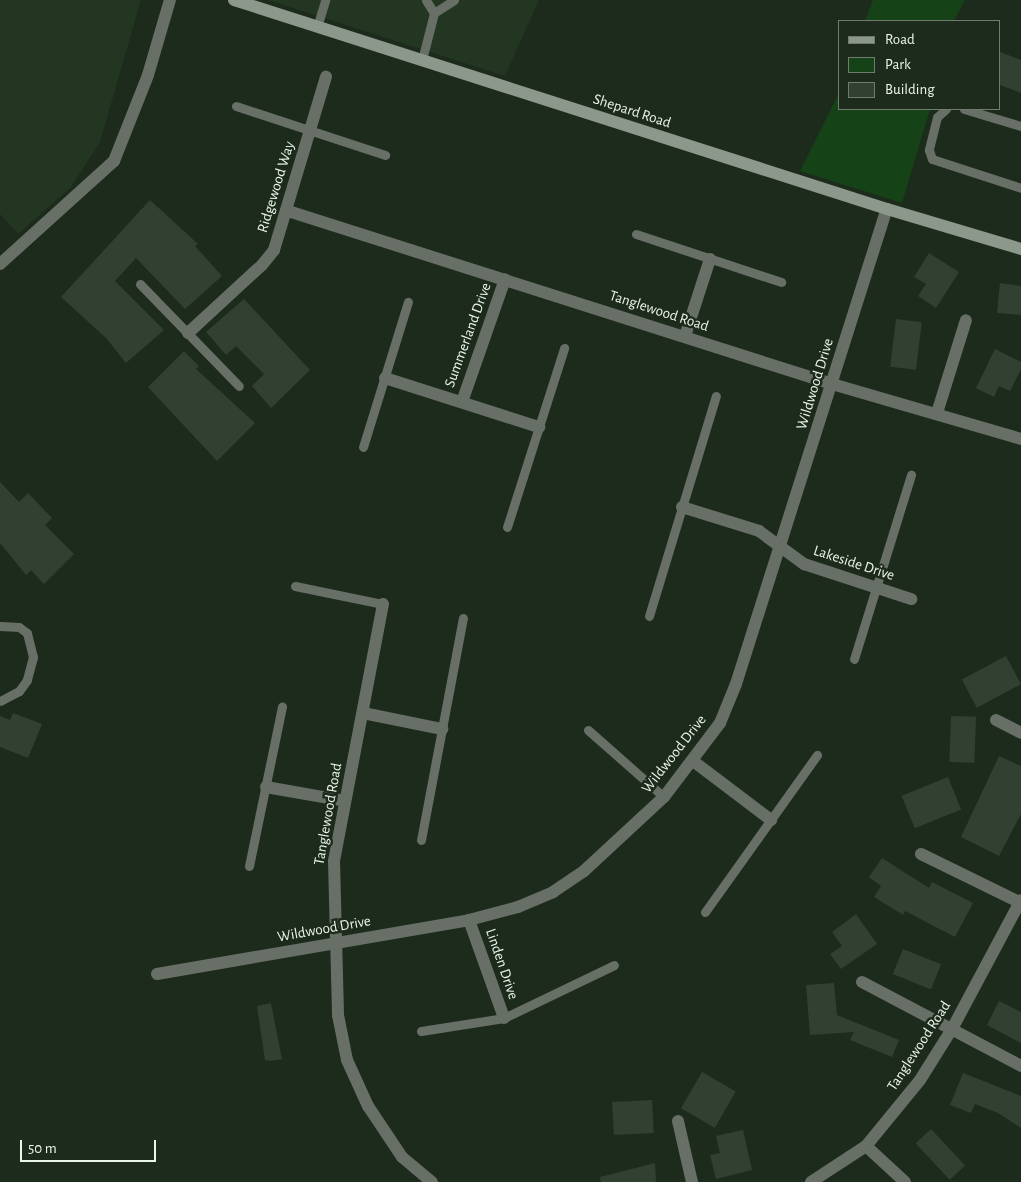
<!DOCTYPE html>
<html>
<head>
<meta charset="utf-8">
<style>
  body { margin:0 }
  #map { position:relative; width:1021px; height:1182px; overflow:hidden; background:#1d2b1c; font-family:"Alegreya Sans",sans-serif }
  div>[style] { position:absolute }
  .built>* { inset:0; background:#223622 }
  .green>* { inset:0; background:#164218 }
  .building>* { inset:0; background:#314031; transform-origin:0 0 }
  .lane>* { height:9px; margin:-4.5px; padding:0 4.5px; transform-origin:4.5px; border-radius:4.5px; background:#676f67 }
  .street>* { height:12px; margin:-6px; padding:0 6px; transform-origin:6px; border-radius:6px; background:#676f67 }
  .secondary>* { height:12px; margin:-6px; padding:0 6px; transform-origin:6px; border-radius:6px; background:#8c988b }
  span { translate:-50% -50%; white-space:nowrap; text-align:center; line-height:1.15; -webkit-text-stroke:5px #1d2b1c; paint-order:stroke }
  .street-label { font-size:15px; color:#ebf5eb }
  .legend { position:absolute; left:838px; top:20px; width:162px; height:90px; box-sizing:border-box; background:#1d2b1c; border:1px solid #6f7c6f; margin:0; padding:6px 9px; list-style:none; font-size:15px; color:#ebf5eb }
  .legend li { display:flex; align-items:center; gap:10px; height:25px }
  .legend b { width:25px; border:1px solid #6f7c6f }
  .scale { position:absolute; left:20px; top:1140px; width:136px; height:22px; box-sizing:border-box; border:2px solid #ebf5eb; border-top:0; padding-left:6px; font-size:15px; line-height:18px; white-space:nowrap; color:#ebf5eb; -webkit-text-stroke:4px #1d2b1c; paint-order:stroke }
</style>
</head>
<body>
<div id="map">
  <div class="built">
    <div style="clip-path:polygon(0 0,141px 0,100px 142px,71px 187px,18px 234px,0 214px)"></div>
    <div style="clip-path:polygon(268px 0,539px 0,505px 76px)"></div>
  </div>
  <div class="green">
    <div style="clip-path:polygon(873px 0,965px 0,954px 21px,865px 21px)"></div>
    <div style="clip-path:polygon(840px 91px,840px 109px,930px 109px,902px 203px,800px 171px)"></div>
  </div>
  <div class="building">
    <div style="clip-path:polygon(1000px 52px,1021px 60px,1021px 93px,1000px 85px)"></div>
    <div style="clip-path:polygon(150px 200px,198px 244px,195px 246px,222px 276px,185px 309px,136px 258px,115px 281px,164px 330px,126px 363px,106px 338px,61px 297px)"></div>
    <div style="clip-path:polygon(929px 253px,959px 272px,936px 308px,918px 296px,926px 284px,914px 277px)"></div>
    <div style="clip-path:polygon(1000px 283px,1021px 286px,1021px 315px,997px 313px)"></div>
    <div style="clip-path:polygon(244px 299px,310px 370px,271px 408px,252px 386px,264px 374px,236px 346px,226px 355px,206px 332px)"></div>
    <div style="left:896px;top:319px;width:26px;height:48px;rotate:7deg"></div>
    <div style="clip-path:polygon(995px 349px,1021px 362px,1021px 369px,1010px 391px,999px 386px,994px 397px,976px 388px)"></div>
    <div style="clip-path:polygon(184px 351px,199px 366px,196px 369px,255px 423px,217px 461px,148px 387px)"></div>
    <div style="clip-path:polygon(0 482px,19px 502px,28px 493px,52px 518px,45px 525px,74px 554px,44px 584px,31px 570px,26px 575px,0 543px)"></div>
    <div style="left:1006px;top:656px;width:32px;height:50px;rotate:62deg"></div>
    <div style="clip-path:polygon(13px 713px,42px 724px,28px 758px,0 747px,0 716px,10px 720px)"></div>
    <div style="left:951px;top:716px;width:25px;height:46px;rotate:2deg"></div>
    <div style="clip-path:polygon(999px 756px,1021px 766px,1021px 814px,999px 856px,961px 837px)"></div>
    <div style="left:948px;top:777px;width:35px;height:50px;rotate:68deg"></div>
    <div style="clip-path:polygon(882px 858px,929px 888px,932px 882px,973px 903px,955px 937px,905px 911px,903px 915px,874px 897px,881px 886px,869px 877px)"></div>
    <div style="clip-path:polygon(856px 914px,877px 944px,841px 969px,830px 954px,842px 946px,832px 932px)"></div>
    <div style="left:903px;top:949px;width:41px;height:27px;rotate:22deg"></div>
    <div style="clip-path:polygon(834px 983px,837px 1015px,899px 1040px,892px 1057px,850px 1040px,854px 1032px,810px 1035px,806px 985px)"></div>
    <div style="clip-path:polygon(999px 1001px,1021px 1012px,1021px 1043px,987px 1025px)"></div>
    <div style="clip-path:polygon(271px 1003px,282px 1059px,271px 1061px,265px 1060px,257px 1006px)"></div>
    <div style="left:702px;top:1072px;width:39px;height:42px;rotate:30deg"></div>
    <div style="clip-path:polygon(963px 1073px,1021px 1096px,1021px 1128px,998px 1113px,975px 1104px,971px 1113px,950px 1105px)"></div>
    <div style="left:652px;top:1100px;width:33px;height:40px;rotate:87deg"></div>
    <div style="left:931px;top:1129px;width:50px;height:21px;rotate:47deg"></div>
    <div style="clip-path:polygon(743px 1130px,752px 1170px,716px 1179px,710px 1155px,720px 1153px,716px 1136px)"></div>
    <div style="clip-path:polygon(655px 1163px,656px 1182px,601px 1182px,600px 1177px)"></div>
  </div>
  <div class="lane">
    <div style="left:434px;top:13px;width:24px;rotate:-33deg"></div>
    <div style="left:317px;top:27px;width:28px;rotate:-73deg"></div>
    <div style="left:422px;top:60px;width:49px;rotate:-75.7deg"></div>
    <div style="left:434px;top:13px;width:15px;rotate:-122deg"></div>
    <div style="left:236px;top:106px;width:157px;rotate:18.2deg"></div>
    <div style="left:946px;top:109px;width:12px;rotate:138deg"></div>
    <div style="left:937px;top:117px;width:34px;rotate:104deg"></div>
    <div style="left:929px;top:150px;width:9px;rotate:72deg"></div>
    <div style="left:932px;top:159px;width:94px;rotate:18deg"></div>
    <div style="left:964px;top:109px;width:59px;rotate:16.6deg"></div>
    <div style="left:636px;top:234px;width:153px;rotate:18.3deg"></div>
    <div style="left:140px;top:284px;width:142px;rotate:45.9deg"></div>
    <div style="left:363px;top:447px;width:152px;rotate:-72.8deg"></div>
    <div style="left:507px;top:527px;width:188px;rotate:-72.3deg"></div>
    <div style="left:295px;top:586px;width:90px;rotate:11.6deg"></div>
    <div style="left:649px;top:616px;width:230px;rotate:-73.1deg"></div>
    <div style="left:0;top:626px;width:19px;rotate:3deg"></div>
    <div style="left:19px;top:627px;width:10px;rotate:37deg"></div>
    <div style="left:27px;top:633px;width:25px;rotate:76deg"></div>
    <div style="left:33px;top:657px;width:24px;rotate:105deg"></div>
    <div style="left:27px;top:680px;width:14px;rotate:126deg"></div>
    <div style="left:19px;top:691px;width:21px;rotate:152deg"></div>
    <div style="left:854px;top:659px;width:193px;rotate:-72.8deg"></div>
    <div style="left:588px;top:730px;width:101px;rotate:41.4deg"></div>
    <div style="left:421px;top:840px;width:226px;rotate:-79.3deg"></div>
    <div style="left:249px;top:866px;width:163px;rotate:-78.3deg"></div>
    <div style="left:705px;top:912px;width:193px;rotate:-54.5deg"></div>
    <div style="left:421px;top:1031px;width:84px;rotate:-8.9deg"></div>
    <div style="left:504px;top:1018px;width:122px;rotate:-25.7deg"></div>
  </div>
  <div class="street">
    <div style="left:288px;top:211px;width:571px;rotate:17.64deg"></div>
    <div style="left:832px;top:384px;width:197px;rotate:16.2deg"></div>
    <div style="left:0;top:264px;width:154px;rotate:-42.1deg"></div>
    <div style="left:114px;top:161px;width:92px;rotate:-68.4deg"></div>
    <div style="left:148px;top:75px;width:78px;rotate:-73.7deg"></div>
    <div style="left:188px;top:333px;width:100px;rotate:-42.6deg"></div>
    <div style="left:262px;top:265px;width:19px;rotate:-51deg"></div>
    <div style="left:274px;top:250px;width:181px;rotate:-73.3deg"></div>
    <div style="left:685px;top:336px;width:81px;rotate:-72deg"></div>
    <div style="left:385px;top:378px;width:162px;rotate:17.7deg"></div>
    <div style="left:462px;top:402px;width:130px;rotate:-70.7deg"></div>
    <div style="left:937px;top:413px;width:97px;rotate:-72.7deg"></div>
    <div style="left:682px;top:507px;width:81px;rotate:17.3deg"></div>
    <div style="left:759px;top:531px;width:56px;rotate:36.3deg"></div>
    <div style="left:804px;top:564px;width:113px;rotate:18.1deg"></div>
    <div style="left:383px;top:604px;width:262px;rotate:100.8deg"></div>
    <div style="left:334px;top:861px;width:154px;rotate:88.5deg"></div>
    <div style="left:338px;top:1015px;width:46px;rotate:78.7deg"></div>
    <div style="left:347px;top:1060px;width:51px;rotate:65.5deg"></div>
    <div style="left:368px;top:1106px;width:61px;rotate:56.3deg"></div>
    <div style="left:402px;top:1157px;width:39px;rotate:40deg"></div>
    <div style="left:363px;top:713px;width:81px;rotate:11.4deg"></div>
    <div style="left:996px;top:720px;width:28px;rotate:27deg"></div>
    <div style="left:693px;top:761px;width:98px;rotate:37.1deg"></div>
    <div style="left:266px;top:787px;width:80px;rotate:10deg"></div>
    <div style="left:921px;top:854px;width:111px;rotate:26.1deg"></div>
    <div style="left:469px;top:920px;width:104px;rotate:70.3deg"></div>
    <div style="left:157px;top:974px;width:317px;rotate:-9.8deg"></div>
    <div style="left:469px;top:920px;width:51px;rotate:-14.9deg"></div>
    <div style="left:518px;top:907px;width:38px;rotate:-23deg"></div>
    <div style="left:553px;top:892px;width:37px;rotate:-34deg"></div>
    <div style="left:584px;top:871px;width:109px;rotate:-42.8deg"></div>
    <div style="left:664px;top:797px;width:93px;rotate:-52.9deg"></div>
    <div style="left:720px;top:723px;width:42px;rotate:-67.7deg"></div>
    <div style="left:736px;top:684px;width:498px;rotate:-72.4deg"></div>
    <div style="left:862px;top:982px;width:180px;rotate:27.8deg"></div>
    <div style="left:678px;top:1121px;width:63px;rotate:77.1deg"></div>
    <div style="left:866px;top:1146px;width:53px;rotate:42.7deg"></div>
    <div style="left:811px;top:1182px;width:66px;rotate:-33.2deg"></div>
    <div style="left:866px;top:1146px;width:85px;rotate:-50.7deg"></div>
    <div style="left:920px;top:1080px;width:60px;rotate:-57.9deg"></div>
    <div style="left:952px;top:1029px;width:146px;rotate:-61.9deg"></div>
  </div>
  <div class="secondary">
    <div style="left:234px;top:0;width:686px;rotate:17.75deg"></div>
    <div style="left:887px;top:209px;width:140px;rotate:16.6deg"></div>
  </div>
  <div class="street-label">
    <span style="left:632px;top:111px;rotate:18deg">Shepard Road</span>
    <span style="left:276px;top:187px;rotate:-73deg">Ridgewood Way</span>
    <span style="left:659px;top:311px;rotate:18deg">Tanglewood Road</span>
    <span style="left:468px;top:335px;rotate:-70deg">Summerland Drive</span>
    <span style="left:815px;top:384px;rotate:-73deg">Wildwood Drive</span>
    <span style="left:854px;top:563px;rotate:18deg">Lakeside Drive</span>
    <span style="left:674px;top:754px;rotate:-52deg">Wildwood Drive</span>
    <span style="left:328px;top:814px;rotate:-80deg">Tanglewood Road</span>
    <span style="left:324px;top:929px;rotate:-10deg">Wildwood Drive</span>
    <span style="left:502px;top:964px;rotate:71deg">Linden Drive</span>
    <span style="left:919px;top:1046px;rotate:-57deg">Tanglewood Road</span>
  </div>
  <ul class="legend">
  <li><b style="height:6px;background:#8c988b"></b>Road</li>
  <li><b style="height:14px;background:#164218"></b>Park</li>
  <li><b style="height:14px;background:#314031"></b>Building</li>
  </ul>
  <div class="scale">50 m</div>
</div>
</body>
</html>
